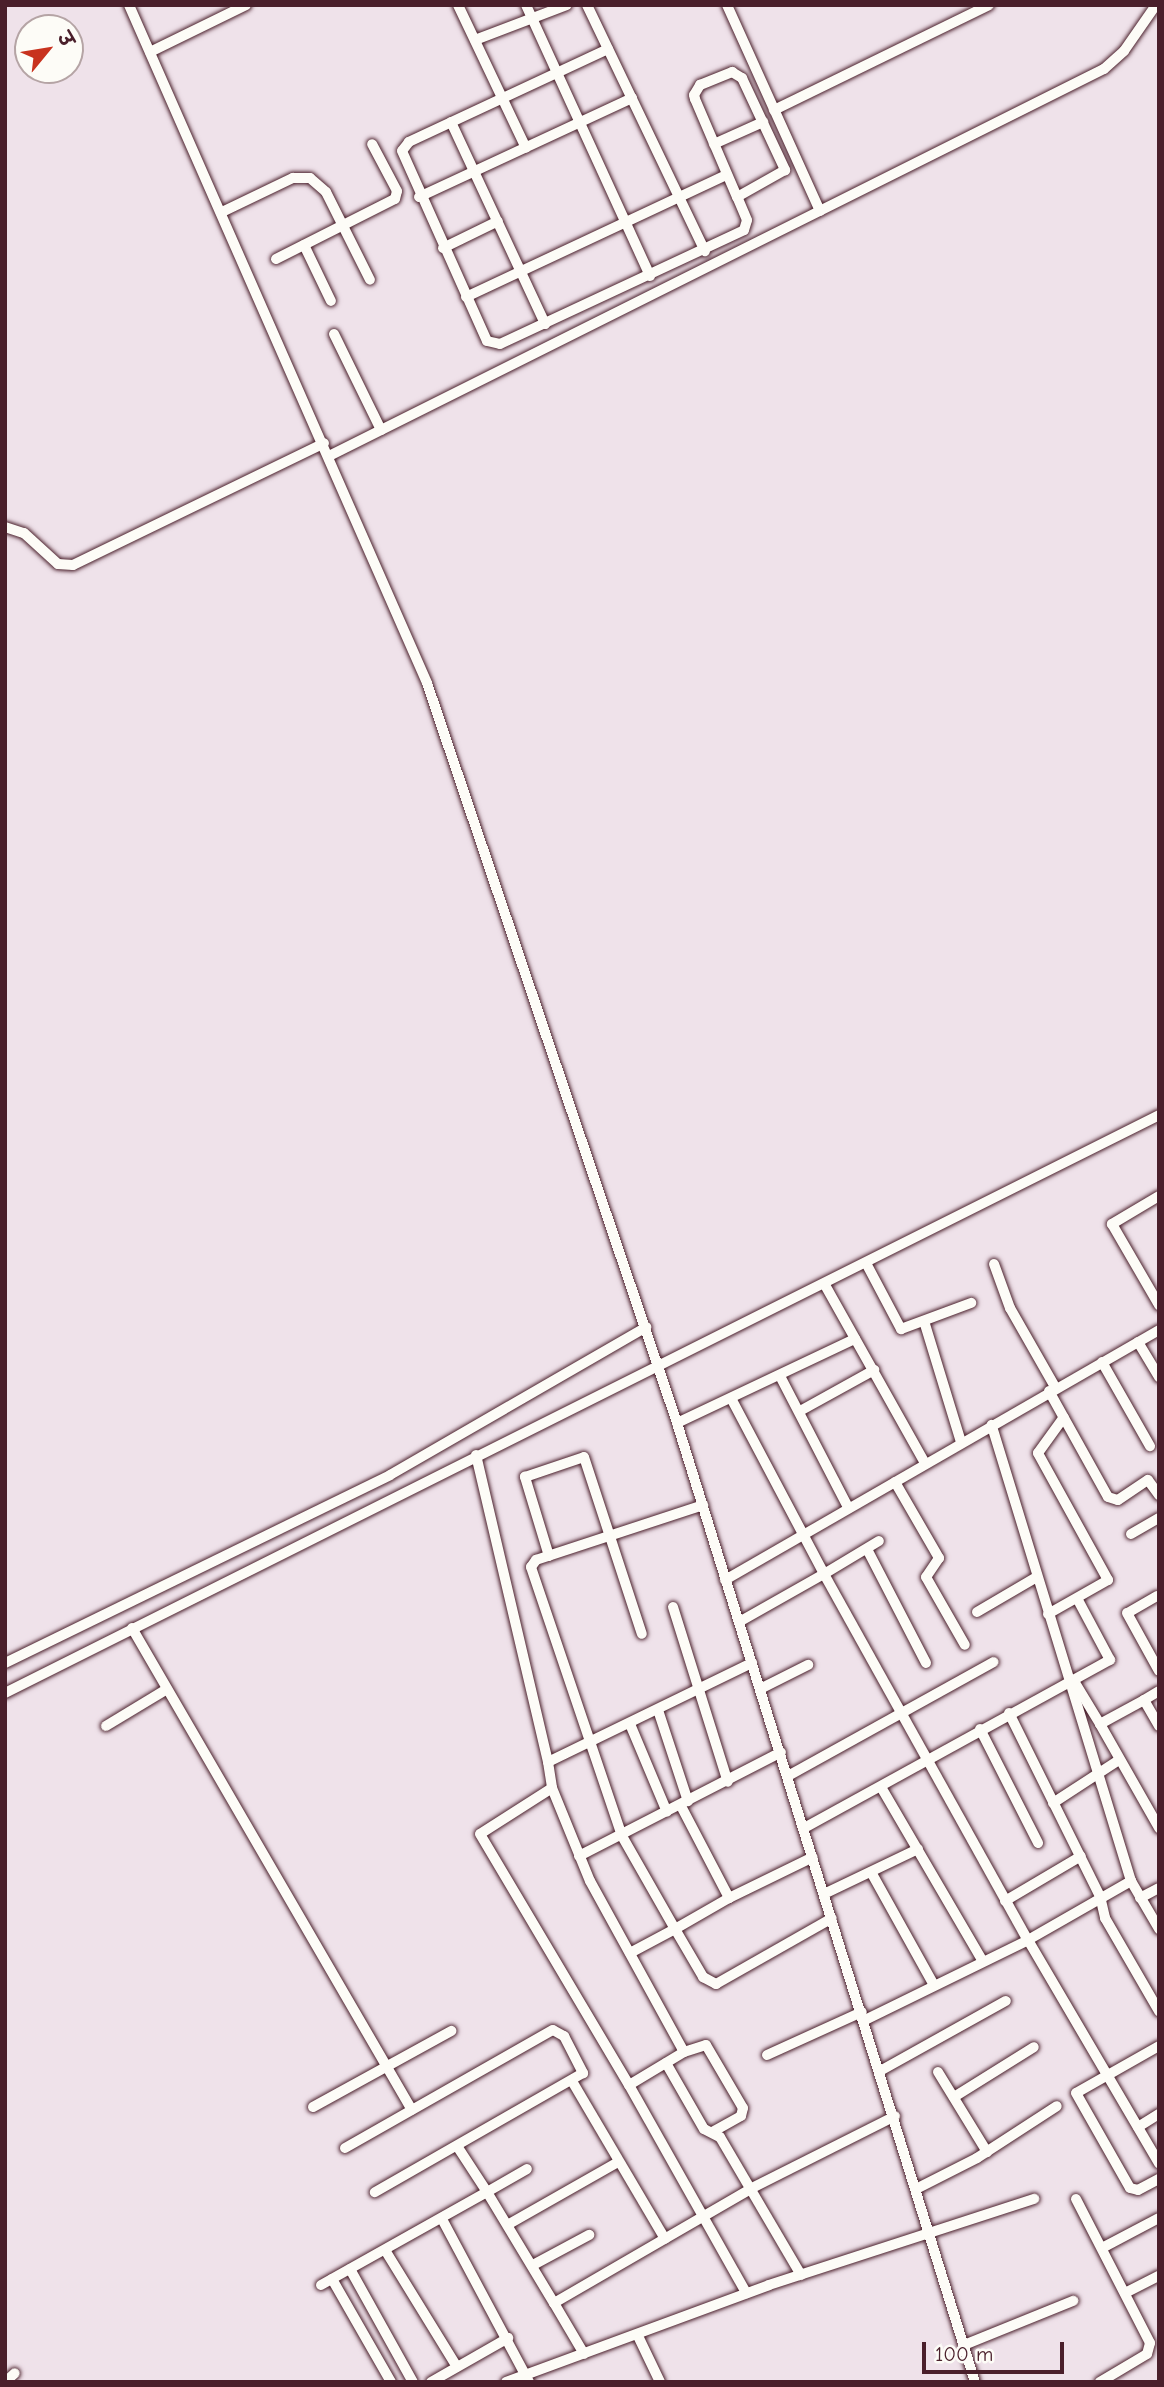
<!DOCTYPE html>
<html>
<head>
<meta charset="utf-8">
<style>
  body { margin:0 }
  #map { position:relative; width:1164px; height:2387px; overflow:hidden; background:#efe2ea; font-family:"Comic Neue","Playpen Sans Deva",sans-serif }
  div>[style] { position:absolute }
  .roads { filter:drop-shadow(0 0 2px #4a1f2b) drop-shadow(0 0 2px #4a1f2b) }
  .minor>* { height:10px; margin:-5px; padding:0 5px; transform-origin:5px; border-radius:5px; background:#fdfcf7 }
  span { translate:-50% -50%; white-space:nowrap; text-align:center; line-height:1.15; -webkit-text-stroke:5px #fdfcf7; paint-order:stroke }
  .frame { position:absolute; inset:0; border:7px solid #4a1f2b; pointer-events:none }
  .north { position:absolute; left:14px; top:14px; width:70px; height:70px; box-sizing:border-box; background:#fdfcf7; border:2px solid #b5a4a5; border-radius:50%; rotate:60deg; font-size:19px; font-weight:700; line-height:28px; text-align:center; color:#4a1f2b }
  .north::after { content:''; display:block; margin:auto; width:24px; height:32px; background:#c8321e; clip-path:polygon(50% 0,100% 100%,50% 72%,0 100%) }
  .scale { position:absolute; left:922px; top:2342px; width:142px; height:32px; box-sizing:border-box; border:4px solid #4a1f2b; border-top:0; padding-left:9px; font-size:21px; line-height:24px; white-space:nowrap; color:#4a1f2b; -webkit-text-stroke:5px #fdfcf7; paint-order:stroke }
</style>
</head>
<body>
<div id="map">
  <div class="roads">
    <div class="minor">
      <div style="left:129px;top:5px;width:741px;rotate:66.27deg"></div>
      <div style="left:427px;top:683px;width:781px;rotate:71.33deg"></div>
      <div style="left:677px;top:1423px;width:1004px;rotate:72.74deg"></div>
      <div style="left:458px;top:5px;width:158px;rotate:64.6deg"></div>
      <div style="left:526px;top:5px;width:298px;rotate:65.4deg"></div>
      <div style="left:587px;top:5px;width:273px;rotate:64.4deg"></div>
      <div style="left:727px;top:5px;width:226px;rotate:65.7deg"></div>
      <div style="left:475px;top:40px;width:98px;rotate:-20.8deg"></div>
      <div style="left:608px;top:49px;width:220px;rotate:155deg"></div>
      <div style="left:409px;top:142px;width:11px;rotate:128deg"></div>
      <div style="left:402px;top:151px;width:208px;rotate:65.9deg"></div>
      <div style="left:487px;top:341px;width:13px;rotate:13deg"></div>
      <div style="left:500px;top:344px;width:269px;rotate:-25deg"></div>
      <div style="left:744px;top:230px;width:10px;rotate:-73deg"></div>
      <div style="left:747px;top:220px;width:25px;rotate:-113deg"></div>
      <div style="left:737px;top:197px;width:107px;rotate:-113.2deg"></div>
      <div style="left:695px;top:99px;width:4px;rotate:-104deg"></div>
      <div style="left:694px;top:95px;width:12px;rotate:-59deg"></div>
      <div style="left:700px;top:85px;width:35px;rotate:-22deg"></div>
      <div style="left:732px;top:72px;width:12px;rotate:31deg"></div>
      <div style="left:742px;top:78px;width:102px;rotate:64.9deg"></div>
      <div style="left:785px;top:170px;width:55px;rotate:150.6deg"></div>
      <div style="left:150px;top:52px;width:107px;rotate:-26.1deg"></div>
      <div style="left:774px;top:110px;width:239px;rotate:-26deg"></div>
      <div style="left:451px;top:122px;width:223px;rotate:65deg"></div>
      <div style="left:714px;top:144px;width:54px;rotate:-24.2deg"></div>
      <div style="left:419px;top:197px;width:235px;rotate:-24.9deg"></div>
      <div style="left:222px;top:212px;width:79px;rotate:-25.6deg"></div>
      <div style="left:293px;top:178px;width:17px"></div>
      <div style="left:310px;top:178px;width:21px;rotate:41deg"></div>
      <div style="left:326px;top:192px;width:98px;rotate:63.4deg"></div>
      <div style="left:304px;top:245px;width:62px;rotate:64.3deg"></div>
      <div style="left:443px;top:248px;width:61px;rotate:-26.1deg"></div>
      <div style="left:276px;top:259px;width:133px;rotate:-26.8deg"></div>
      <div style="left:395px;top:199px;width:8px;rotate:-76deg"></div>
      <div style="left:397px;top:191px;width:53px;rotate:-118deg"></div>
      <div style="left:466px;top:297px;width:288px;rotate:-25.1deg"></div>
      <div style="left:334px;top:334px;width:107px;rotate:63.9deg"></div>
      <div style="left:329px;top:456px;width:866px;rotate:-26.54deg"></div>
      <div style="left:1104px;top:69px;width:27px;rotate:-42deg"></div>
      <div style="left:1124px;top:51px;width:56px;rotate:-55.2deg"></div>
      <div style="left:5px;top:527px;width:20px;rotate:18deg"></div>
      <div style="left:24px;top:533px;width:46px;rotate:42.4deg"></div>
      <div style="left:58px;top:564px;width:15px;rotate:4deg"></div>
      <div style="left:73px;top:565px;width:279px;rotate:-25.9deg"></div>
      <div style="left:1159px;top:1196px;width:55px;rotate:149.2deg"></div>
      <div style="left:1112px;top:1224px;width:94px;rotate:59.9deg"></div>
      <div style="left:866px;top:1263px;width:75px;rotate:62.1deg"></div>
      <div style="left:901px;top:1329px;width:75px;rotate:-20.4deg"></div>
      <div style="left:994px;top:1264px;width:47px;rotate:70deg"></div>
      <div style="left:1010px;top:1308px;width:91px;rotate:60.3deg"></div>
      <div style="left:825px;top:1285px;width:204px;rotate:60.7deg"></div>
      <div style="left:924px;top:1321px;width:127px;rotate:73deg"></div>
      <div style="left:1138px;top:1342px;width:41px;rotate:59deg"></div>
      <div style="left:1102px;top:1362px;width:97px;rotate:60.3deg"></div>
      <div style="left:780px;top:1376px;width:148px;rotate:62.6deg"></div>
      <div style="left:1049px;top:1391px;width:121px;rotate:60.9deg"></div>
      <div style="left:1108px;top:1497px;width:10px;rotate:17deg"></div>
      <div style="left:1118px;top:1500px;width:36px;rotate:-34deg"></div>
      <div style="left:1148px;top:1480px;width:19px;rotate:54deg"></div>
      <div style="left:732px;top:1400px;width:197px;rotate:62.1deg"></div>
      <div style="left:824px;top:1574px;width:64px;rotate:-31deg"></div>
      <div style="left:800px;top:1411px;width:85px;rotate:-29deg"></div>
      <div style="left:677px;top:1423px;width:197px;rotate:-25.3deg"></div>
      <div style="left:476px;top:1455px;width:315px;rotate:76.8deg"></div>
      <div style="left:548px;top:1762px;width:227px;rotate:-25.9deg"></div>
      <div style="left:895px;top:1482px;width:88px;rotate:59.9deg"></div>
      <div style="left:939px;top:1558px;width:23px;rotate:124deg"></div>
      <div style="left:926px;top:1577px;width:78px;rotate:60.2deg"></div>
      <div style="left:1131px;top:1534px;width:32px;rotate:-30deg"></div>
      <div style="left:868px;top:1551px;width:126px;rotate:62.6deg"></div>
      <div style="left:549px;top:1556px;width:83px;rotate:-106.9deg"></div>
      <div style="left:525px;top:1477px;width:62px;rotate:-18.7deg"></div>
      <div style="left:584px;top:1457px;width:186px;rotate:71.9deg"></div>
      <div style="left:725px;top:1580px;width:501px;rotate:-29.94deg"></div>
      <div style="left:1157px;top:1596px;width:34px;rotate:150deg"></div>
      <div style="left:1127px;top:1613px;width:66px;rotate:61.1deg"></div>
      <div style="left:673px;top:1607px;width:183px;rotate:72.6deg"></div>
      <div style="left:977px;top:1612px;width:69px;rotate:-30.3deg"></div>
      <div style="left:1048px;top:1614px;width:69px;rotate:-29.5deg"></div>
      <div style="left:1108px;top:1580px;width:145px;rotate:-118.9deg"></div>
      <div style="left:1038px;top:1453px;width:44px;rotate:-54.2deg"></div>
      <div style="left:739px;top:1622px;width:98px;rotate:-29.5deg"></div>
      <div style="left:824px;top:1574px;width:419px;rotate:60.9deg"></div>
      <div style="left:1028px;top:1940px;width:119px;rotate:-29.8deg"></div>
      <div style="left:1131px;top:1881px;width:477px;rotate:-107deg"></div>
      <div style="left:132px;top:1628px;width:557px;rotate:59.85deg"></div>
      <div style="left:5px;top:1663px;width:428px;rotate:-26deg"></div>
      <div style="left:390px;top:1475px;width:296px;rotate:-30deg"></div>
      <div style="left:1074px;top:1681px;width:50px;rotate:58.8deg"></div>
      <div style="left:1100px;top:1724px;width:50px;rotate:-28.6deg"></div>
      <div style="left:1144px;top:1700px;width:30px;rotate:60deg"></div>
      <div style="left:760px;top:1689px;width:54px;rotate:-26.6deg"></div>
      <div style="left:5px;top:1693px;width:1291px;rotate:-26.6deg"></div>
      <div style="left:1144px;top:1700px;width:17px;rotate:-31deg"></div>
      <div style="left:658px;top:1710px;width:96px;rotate:71.8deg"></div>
      <div style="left:1009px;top:1713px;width:204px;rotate:63.6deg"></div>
      <div style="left:1100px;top:1896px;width:23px;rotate:77deg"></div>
      <div style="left:1105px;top:1918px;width:108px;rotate:59.9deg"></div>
      <div style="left:630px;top:1724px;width:95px;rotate:67.2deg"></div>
      <div style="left:1100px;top:1724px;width:120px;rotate:60.4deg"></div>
      <div style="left:106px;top:1726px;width:71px;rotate:-31.2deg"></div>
      <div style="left:980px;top:1729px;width:128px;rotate:63deg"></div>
      <div style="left:548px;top:1762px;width:26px;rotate:81deg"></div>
      <div style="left:552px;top:1788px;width:100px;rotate:67.8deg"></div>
      <div style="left:590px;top:1881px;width:195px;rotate:61.2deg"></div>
      <div style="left:684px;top:2052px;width:64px;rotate:149deg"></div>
      <div style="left:629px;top:2085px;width:239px;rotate:60.6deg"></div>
      <div style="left:788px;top:1776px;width:235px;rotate:-29deg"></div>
      <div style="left:881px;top:1787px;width:200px;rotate:59.7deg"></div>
      <div style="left:552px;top:1788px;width:85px;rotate:147.4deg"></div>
      <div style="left:480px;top:1834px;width:292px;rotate:59.3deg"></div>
      <div style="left:1053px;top:1803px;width:79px;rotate:-33.1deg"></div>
      <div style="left:681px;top:1806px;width:104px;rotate:62.4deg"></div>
      <div style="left:729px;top:1898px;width:62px;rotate:150.1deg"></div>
      <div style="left:675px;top:1929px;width:107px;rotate:-119.7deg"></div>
      <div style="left:622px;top:1836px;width:284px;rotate:-108.7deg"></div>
      <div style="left:531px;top:1567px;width:9px;rotate:-54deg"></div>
      <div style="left:536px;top:1560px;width:176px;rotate:-18.2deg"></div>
      <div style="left:806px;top:1827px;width:347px;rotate:-28.8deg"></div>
      <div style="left:1110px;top:1660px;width:68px;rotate:-118.1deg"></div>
      <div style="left:579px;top:1856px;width:227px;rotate:-27.2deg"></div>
      <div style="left:871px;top:1872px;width:129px;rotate:60.9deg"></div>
      <div style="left:1131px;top:1881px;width:56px;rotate:59.7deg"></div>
      <div style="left:826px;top:1893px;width:102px;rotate:-25.6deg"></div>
      <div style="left:729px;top:1898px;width:93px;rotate:-26deg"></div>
      <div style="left:1140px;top:1898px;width:21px;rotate:-28deg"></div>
      <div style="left:1005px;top:1901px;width:88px;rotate:-30.6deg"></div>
      <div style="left:630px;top:1953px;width:51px;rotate:-28.1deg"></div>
      <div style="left:675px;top:1929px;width:56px;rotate:59.7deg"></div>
      <div style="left:703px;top:1977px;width:15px;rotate:28deg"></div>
      <div style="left:716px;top:1984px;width:133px;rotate:-29.6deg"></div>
      <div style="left:865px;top:2020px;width:182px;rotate:-26.1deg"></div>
      <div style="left:1028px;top:1940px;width:259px;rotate:59.6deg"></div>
      <div style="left:1159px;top:2046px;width:95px;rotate:150.5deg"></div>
      <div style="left:1076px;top:2093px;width:109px;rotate:60.4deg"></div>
      <div style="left:1130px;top:2188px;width:8px;rotate:14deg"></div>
      <div style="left:1138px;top:2190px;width:24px;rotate:-28deg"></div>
      <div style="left:684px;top:2052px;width:23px;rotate:-18deg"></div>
      <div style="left:706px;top:2045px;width:73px;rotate:59.6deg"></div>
      <div style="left:743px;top:2108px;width:8px;rotate:104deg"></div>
      <div style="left:741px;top:2116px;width:31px;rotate:151deg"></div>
      <div style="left:767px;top:2055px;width:104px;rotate:-24.4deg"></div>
      <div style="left:666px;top:2063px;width:76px;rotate:60.1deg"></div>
      <div style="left:704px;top:2129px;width:18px;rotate:27deg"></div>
      <div style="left:720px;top:2137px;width:160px;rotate:59.6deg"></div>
      <div style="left:880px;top:2071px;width:144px;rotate:-29.1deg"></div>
      <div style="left:938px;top:2072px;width:94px;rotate:58.5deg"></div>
      <div style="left:572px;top:2081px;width:183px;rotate:59.5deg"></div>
      <div style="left:954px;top:2097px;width:94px;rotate:-32deg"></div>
      <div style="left:313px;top:2107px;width:158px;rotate:-28.8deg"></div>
      <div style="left:1138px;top:2127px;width:25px;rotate:-32deg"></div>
      <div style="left:457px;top:2146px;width:55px;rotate:56.9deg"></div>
      <div style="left:487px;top:2192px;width:46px;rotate:-29.9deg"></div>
      <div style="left:345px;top:2148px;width:239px;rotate:-29.6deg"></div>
      <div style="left:553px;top:2030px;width:13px;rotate:29deg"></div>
      <div style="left:564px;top:2036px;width:42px;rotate:62.8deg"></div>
      <div style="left:583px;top:2073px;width:240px;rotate:150.2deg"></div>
      <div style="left:916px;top:2189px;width:68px;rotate:-26.9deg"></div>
      <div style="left:977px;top:2158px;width:95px;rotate:-33deg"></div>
      <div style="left:1076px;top:2199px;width:162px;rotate:62.8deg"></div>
      <div style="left:1150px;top:2343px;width:11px;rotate:105deg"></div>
      <div style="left:1147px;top:2354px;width:55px;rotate:149.2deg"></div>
      <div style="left:442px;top:2219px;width:185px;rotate:61.9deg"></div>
      <div style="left:509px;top:2224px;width:125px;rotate:-29.6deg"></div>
      <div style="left:1102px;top:2248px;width:64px;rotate:-27.8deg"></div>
      <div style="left:385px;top:2250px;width:137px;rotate:58.4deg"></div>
      <div style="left:533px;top:2265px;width:64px;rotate:-28.2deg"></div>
      <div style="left:350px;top:2269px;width:129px;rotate:60.9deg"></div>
      <div style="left:332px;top:2279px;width:119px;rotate:60.2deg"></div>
      <div style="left:321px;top:2285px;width:190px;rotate:-29.3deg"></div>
      <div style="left:487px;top:2192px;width:130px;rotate:58.9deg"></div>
      <div style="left:554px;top:2303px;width:229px;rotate:-30.1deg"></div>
      <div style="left:752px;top:2188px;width:160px;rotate:-26.7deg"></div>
      <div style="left:1125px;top:2293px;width:38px;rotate:-27deg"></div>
      <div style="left:554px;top:2303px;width:59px;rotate:59.5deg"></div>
      <div style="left:638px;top:2336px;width:51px;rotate:64.4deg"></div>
      <div style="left:964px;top:2345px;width:118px;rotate:-22deg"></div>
      <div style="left:5px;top:2382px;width:13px;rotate:-42deg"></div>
      <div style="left:431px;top:2382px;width:89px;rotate:-29.7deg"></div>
      <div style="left:506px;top:2382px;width:280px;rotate:-20.2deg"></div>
      <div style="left:769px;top:2285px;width:279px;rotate:-18deg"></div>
    </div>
  </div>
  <div class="frame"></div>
  <div class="north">उ</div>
  <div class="scale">100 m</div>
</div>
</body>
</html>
